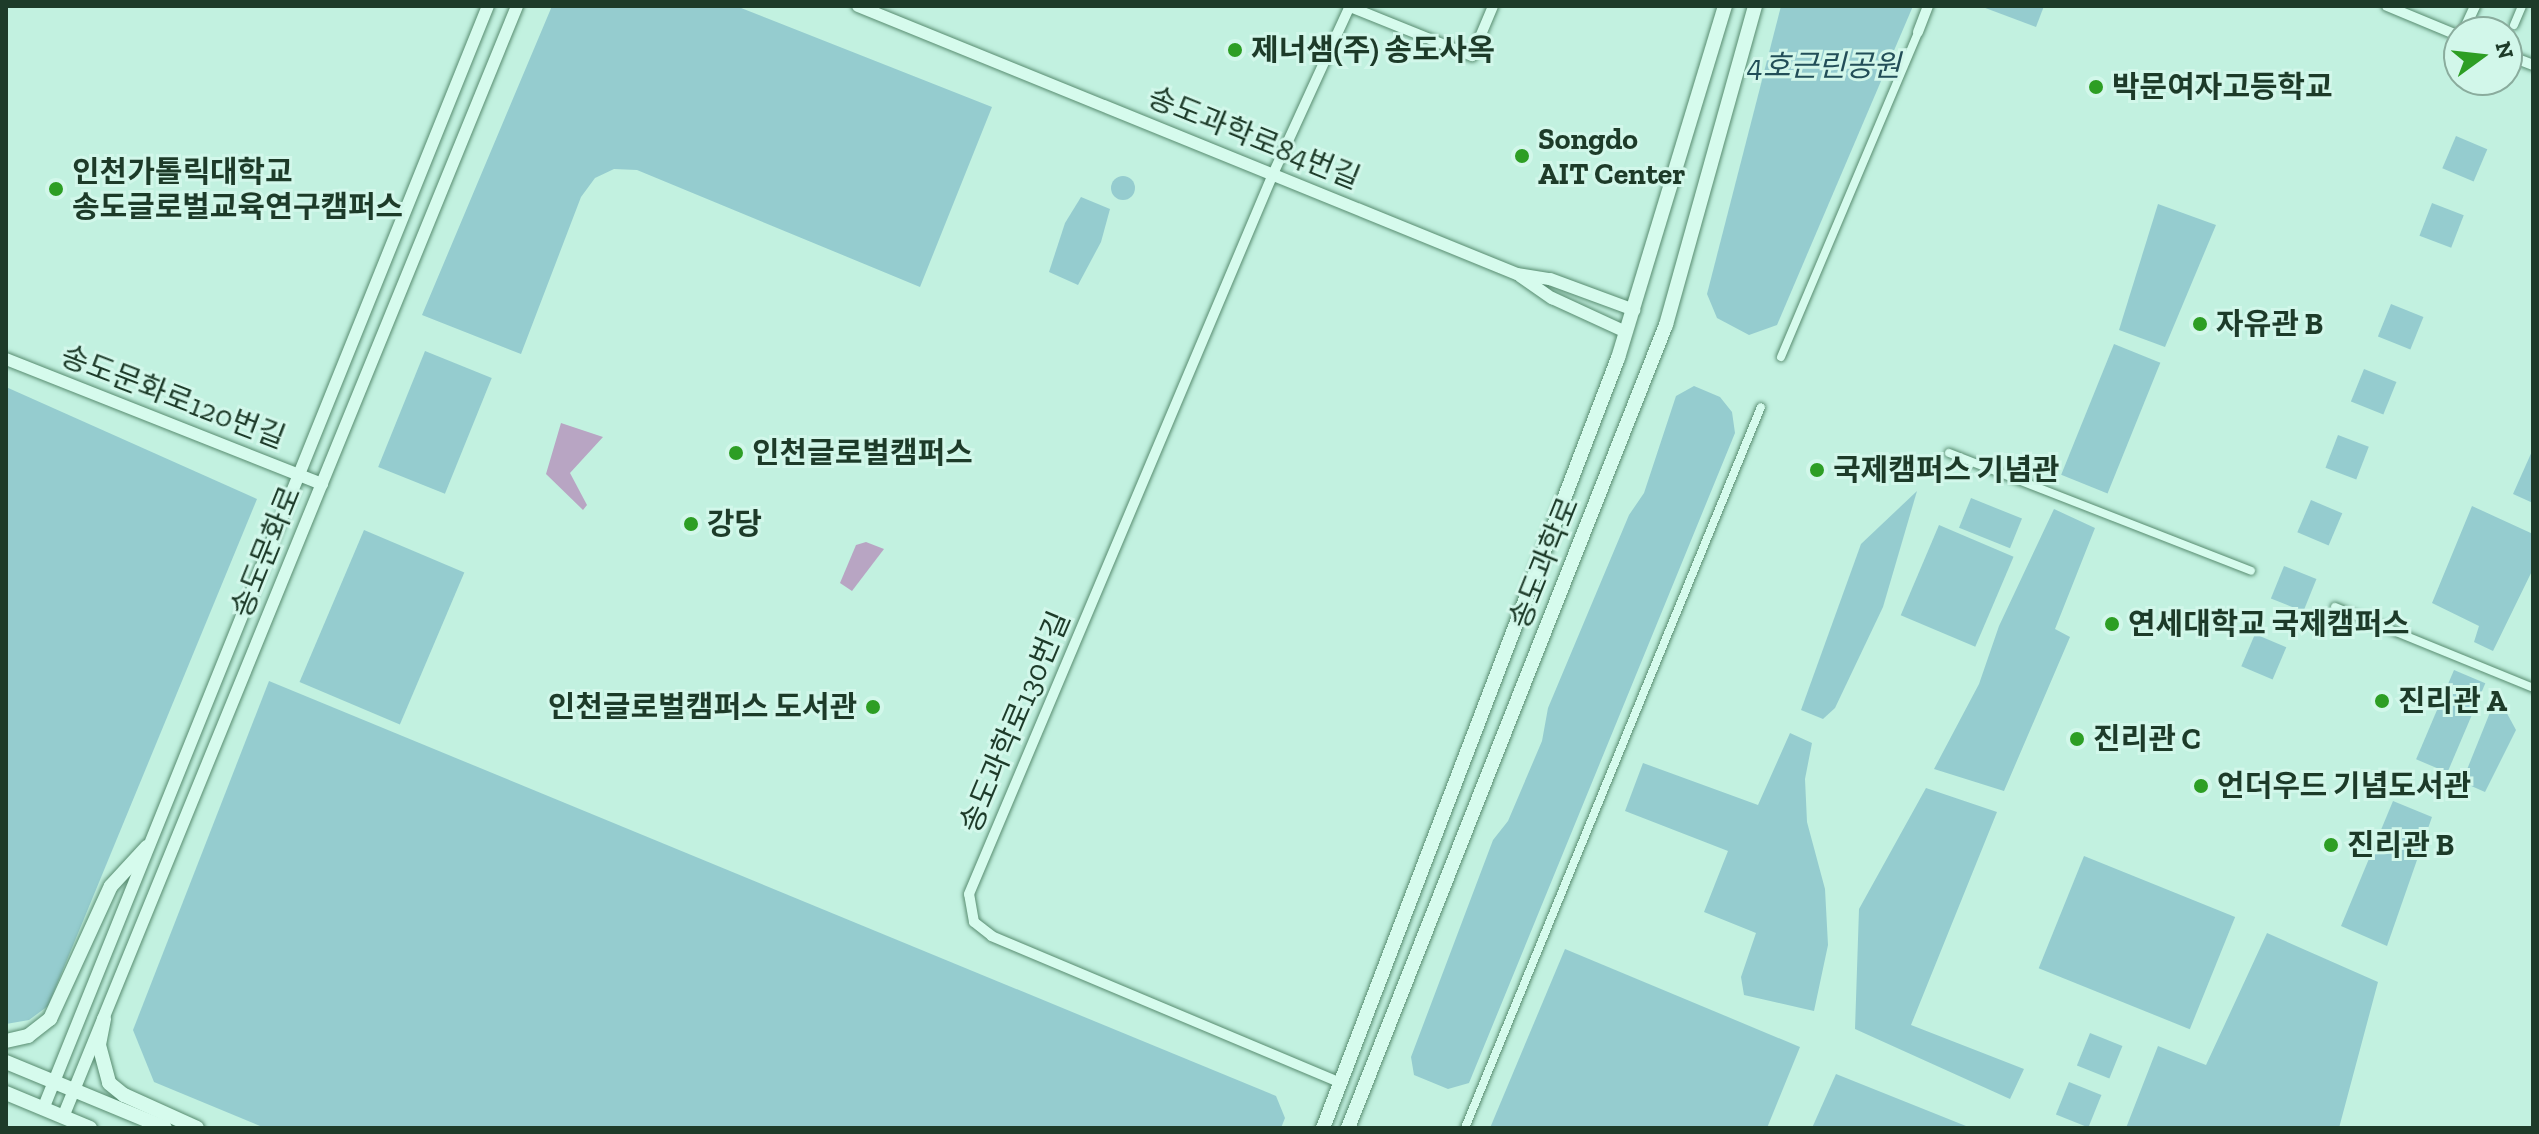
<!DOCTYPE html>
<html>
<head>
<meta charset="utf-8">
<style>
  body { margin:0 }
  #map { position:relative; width:2539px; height:1134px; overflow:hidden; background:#c2f1e0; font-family:"Zilla Slab","Noto Sans KR",serif }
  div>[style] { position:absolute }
  .green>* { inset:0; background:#95cccf; transform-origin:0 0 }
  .round { border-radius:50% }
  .water>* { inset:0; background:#b8a5c3 }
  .roads { filter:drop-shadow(0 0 2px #588c70) drop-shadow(0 0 2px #588c70) }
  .pedestrian>* { height:8px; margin:-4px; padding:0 4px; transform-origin:4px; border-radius:4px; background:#d6fbed }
  .minor>* { height:10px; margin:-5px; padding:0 5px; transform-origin:5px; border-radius:5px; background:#d6fbed }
  .tertiary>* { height:12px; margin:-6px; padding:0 6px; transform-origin:6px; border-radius:6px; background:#d6fbed }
  .secondary>* { height:14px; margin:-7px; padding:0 7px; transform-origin:7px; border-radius:7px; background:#d6fbed }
  .dots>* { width:22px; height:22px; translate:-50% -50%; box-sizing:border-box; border:4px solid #d2f7ea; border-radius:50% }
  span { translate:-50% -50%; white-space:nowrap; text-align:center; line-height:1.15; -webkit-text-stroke:6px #d2f7ea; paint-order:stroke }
  .poi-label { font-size:30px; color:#1d3b29; font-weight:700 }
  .left { translate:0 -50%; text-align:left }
  .right { translate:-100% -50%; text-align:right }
  .park-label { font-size:30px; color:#224e58; font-style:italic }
  .street-label { font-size:30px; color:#1d3b29 }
  .frame { position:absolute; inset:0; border:8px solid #1d3b29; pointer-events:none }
  .north { position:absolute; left:2443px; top:16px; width:80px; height:80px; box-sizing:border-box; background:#d2f7ea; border:2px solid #8aac9d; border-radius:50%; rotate:75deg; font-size:22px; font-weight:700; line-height:32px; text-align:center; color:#1d3b29 }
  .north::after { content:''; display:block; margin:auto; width:28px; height:36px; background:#2d9e24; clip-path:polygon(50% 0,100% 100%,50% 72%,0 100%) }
</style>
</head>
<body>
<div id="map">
  <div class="green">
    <div style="clip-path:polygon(552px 6px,736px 6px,992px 107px,920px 287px,637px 170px,614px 169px,595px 178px,581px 197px,521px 354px,422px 315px)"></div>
    <div style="clip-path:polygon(1781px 6px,1913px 6px,1777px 325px,1749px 335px,1717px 318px,1707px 294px)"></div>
    <div style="clip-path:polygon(1980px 6px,2044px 6px,2036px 27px)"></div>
    <div style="left:2456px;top:136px;width:34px;height:35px;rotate:23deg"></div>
    <div class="round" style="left:1111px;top:176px;width:24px;height:24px"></div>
    <div style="clip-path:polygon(1081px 197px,1110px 209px,1101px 242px,1078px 285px,1049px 272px,1065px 223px)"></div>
    <div style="left:2432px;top:203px;width:34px;height:35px;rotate:21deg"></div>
    <div style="clip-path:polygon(2158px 204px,2216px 225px,2165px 347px,2119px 330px)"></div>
    <div style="left:2391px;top:304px;width:35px;height:35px;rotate:22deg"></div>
    <div style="left:2114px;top:344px;width:50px;height:141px;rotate:22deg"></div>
    <div style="left:425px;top:351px;width:72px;height:125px;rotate:22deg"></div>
    <div style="left:2364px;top:369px;width:35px;height:35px;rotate:22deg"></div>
    <div style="clip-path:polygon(1694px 386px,1720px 397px,1732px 412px,1735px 433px,1469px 1083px,1448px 1089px,1414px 1075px,1411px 1057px,1493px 840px,1508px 821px,1542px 741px,1548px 708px,1629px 515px,1644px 493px,1676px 396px)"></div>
    <div style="clip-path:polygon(6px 387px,257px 499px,48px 1006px,29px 1020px,6px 1024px)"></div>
    <div style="left:2338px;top:435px;width:33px;height:35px;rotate:21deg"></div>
    <div style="clip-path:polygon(2533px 449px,2533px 503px,2513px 494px)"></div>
    <div style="clip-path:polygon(1917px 491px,1883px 607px,1835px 708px,1823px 719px,1801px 710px,1861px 544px)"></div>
    <div style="left:1971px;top:498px;width:55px;height:32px;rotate:22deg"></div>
    <div style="left:2311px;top:500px;width:34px;height:35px;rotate:23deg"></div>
    <div style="clip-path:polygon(2472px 506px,2533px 534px,2533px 569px,2493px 651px,2474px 642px,2479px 626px,2432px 603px)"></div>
    <div style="clip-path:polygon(2054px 509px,2095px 528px,2055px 629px,2070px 637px,2004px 791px,1934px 769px,1979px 684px,1999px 626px)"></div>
    <div style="left:1939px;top:525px;width:81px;height:98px;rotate:23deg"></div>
    <div style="left:364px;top:530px;width:109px;height:165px;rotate:23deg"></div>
    <div style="left:2284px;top:566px;width:35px;height:35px;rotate:22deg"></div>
    <div style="left:2255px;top:634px;width:34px;height:35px;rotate:23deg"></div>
    <div style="left:2454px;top:670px;width:34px;height:97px;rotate:23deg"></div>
    <div style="clip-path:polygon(269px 681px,1276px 1096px,1285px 1118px,1281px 1128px,265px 1128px,154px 1082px,133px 1030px)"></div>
    <div style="clip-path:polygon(2497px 695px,2516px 730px,2485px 792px,2462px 782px)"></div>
    <div style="clip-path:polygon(1790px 733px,1812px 743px,1805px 779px,1807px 822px,1825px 889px,1828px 945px,1814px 1011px,1744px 995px,1741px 977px,1756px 933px,1704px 912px,1728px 851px,1625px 811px,1643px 763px,1758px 805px)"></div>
    <div style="clip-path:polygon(1926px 788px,1997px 812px,1911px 1025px,2024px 1069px,2010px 1099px,1855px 1029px,1859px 909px)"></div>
    <div style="clip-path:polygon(2393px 801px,2432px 817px,2387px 946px,2341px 926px)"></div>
    <div style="left:2084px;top:856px;width:163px;height:121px;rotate:22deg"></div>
    <div style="clip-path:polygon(2267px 933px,2378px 982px,2339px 1128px,2126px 1128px,2158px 1046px,2206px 1065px)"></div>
    <div style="clip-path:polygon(1565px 949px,1800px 1047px,1767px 1128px,1490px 1128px)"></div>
    <div style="left:2090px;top:1033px;width:35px;height:35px;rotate:22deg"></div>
    <div style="clip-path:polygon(1836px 1074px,1971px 1128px,1812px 1128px)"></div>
    <div style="left:2069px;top:1082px;width:35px;height:35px;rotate:22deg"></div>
  </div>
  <div class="water">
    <div style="clip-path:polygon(561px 423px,603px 437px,570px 473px,587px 505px,583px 510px,546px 474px)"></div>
    <div style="clip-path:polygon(866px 542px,884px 549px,852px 591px,840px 583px,856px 545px)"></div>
  </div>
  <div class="roads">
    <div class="pedestrian">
      <div style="left:2514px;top:25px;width:21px;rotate:-67deg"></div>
      <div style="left:1781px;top:357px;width:353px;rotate:-67.1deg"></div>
      <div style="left:1949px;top:453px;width:324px;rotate:21.3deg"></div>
      <div style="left:2335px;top:607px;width:214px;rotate:22.2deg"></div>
      <div style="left:1465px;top:1128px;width:779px;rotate:-67.68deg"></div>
    </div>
    <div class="minor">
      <div style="left:1348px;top:6px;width:134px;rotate:22deg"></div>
      <div style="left:1472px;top:56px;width:54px;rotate:-67.2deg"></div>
      <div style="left:2387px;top:6px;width:78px;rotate:22.6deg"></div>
      <div style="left:1918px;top:32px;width:28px;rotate:-69deg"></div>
      <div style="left:2463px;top:32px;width:29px;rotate:-65deg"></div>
      <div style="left:2507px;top:55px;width:28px;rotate:21deg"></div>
      <div style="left:1341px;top:1083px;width:379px;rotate:-157.2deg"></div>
      <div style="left:992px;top:936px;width:23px;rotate:-142deg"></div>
      <div style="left:974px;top:922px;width:28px;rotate:-100deg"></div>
      <div style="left:969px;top:894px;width:782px;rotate:-67.11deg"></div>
      <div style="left:1273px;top:174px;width:185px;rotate:-65.4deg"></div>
    </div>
    <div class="tertiary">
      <div style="left:858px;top:6px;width:711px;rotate:22.13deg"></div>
      <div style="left:1517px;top:274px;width:33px;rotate:9deg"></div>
      <div style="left:1550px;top:279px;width:90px;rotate:20.3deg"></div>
      <div style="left:1520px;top:276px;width:39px;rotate:35deg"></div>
      <div style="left:1552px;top:298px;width:81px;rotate:24.7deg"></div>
      <div style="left:6px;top:359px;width:340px;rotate:21.6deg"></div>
      <div style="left:43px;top:1109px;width:1189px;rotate:-68.03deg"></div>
      <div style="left:63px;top:1117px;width:1200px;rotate:-67.77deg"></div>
    </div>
    <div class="secondary">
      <div style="left:104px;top:1019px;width:26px;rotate:101deg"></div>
      <div style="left:99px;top:1045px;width:39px;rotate:75deg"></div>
      <div style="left:109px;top:1083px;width:19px;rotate:39deg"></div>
      <div style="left:124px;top:1095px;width:80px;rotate:24.3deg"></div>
      <div style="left:6px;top:1041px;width:23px;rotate:-13deg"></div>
      <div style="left:28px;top:1036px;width:28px;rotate:-38deg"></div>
      <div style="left:50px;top:1019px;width:146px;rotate:-65.4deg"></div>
      <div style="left:111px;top:886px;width:53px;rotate:-47.3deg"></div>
      <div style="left:6px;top:1062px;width:172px;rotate:22.5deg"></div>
      <div style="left:6px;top:1093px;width:91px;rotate:22.6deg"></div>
      <div style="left:1323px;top:1128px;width:825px;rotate:-69.04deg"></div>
      <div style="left:1618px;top:358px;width:368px;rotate:-73.1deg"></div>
      <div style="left:1348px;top:1128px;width:864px;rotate:-68.4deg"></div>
      <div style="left:1666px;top:325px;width:331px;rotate:-74.4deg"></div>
    </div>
  </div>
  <div class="dots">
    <div style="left:1235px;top:50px;background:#2d9e24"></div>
    <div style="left:2096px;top:87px;background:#2d9e24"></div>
    <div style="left:1522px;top:156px;background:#2d9e24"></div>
    <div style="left:56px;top:189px;background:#2d9e24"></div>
    <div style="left:2200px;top:324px;background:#2d9e24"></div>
    <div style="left:736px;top:453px;background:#2d9e24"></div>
    <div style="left:1817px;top:470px;background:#2d9e24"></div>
    <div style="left:691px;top:524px;background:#2d9e24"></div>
    <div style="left:2112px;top:624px;background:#2d9e24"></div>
    <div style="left:2382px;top:701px;background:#2d9e24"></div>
    <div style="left:873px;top:707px;background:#2d9e24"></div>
    <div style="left:2077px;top:739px;background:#2d9e24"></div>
    <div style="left:2201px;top:786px;background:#2d9e24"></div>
    <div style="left:2331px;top:845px;background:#2d9e24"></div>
  </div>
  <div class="poi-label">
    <span class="left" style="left:1251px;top:50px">제너샘(주) 송도사옥</span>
    <span class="left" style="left:2112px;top:87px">박문여자고등학교</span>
    <span class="left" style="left:1538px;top:156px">Songdo<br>AIT Center</span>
    <span class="left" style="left:72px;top:189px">인천가톨릭대학교<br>송도글로벌교육연구캠퍼스</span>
    <span class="left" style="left:2216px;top:324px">자유관 B</span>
    <span class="left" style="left:752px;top:453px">인천글로벌캠퍼스</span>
    <span class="left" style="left:1833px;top:470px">국제캠퍼스 기념관</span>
    <span class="left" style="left:707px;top:524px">강당</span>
    <span class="left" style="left:2128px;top:624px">연세대학교 국제캠퍼스</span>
    <span class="left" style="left:2398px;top:701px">진리관 A</span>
    <span class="right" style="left:857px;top:707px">인천글로벌캠퍼스 도서관</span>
    <span class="left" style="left:2093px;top:739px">진리관 C</span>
    <span class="left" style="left:2217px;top:786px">언더우드 기념도서관</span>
    <span class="left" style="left:2347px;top:845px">진리관 B</span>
  </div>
  <div class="park-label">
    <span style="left:1824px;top:66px">4호근린공원</span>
  </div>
  <div class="street-label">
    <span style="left:1254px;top:138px;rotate:22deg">송도과학로84번길</span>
    <span style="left:173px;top:397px;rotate:21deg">송도문화로120번길</span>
    <span style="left:266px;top:552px;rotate:-68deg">송도문화로</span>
    <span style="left:1544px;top:563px;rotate:-68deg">송도과학로</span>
    <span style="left:1015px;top:722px;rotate:-67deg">송도과학로130번길</span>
  </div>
  <div class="frame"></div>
  <div class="north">N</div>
</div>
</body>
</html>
